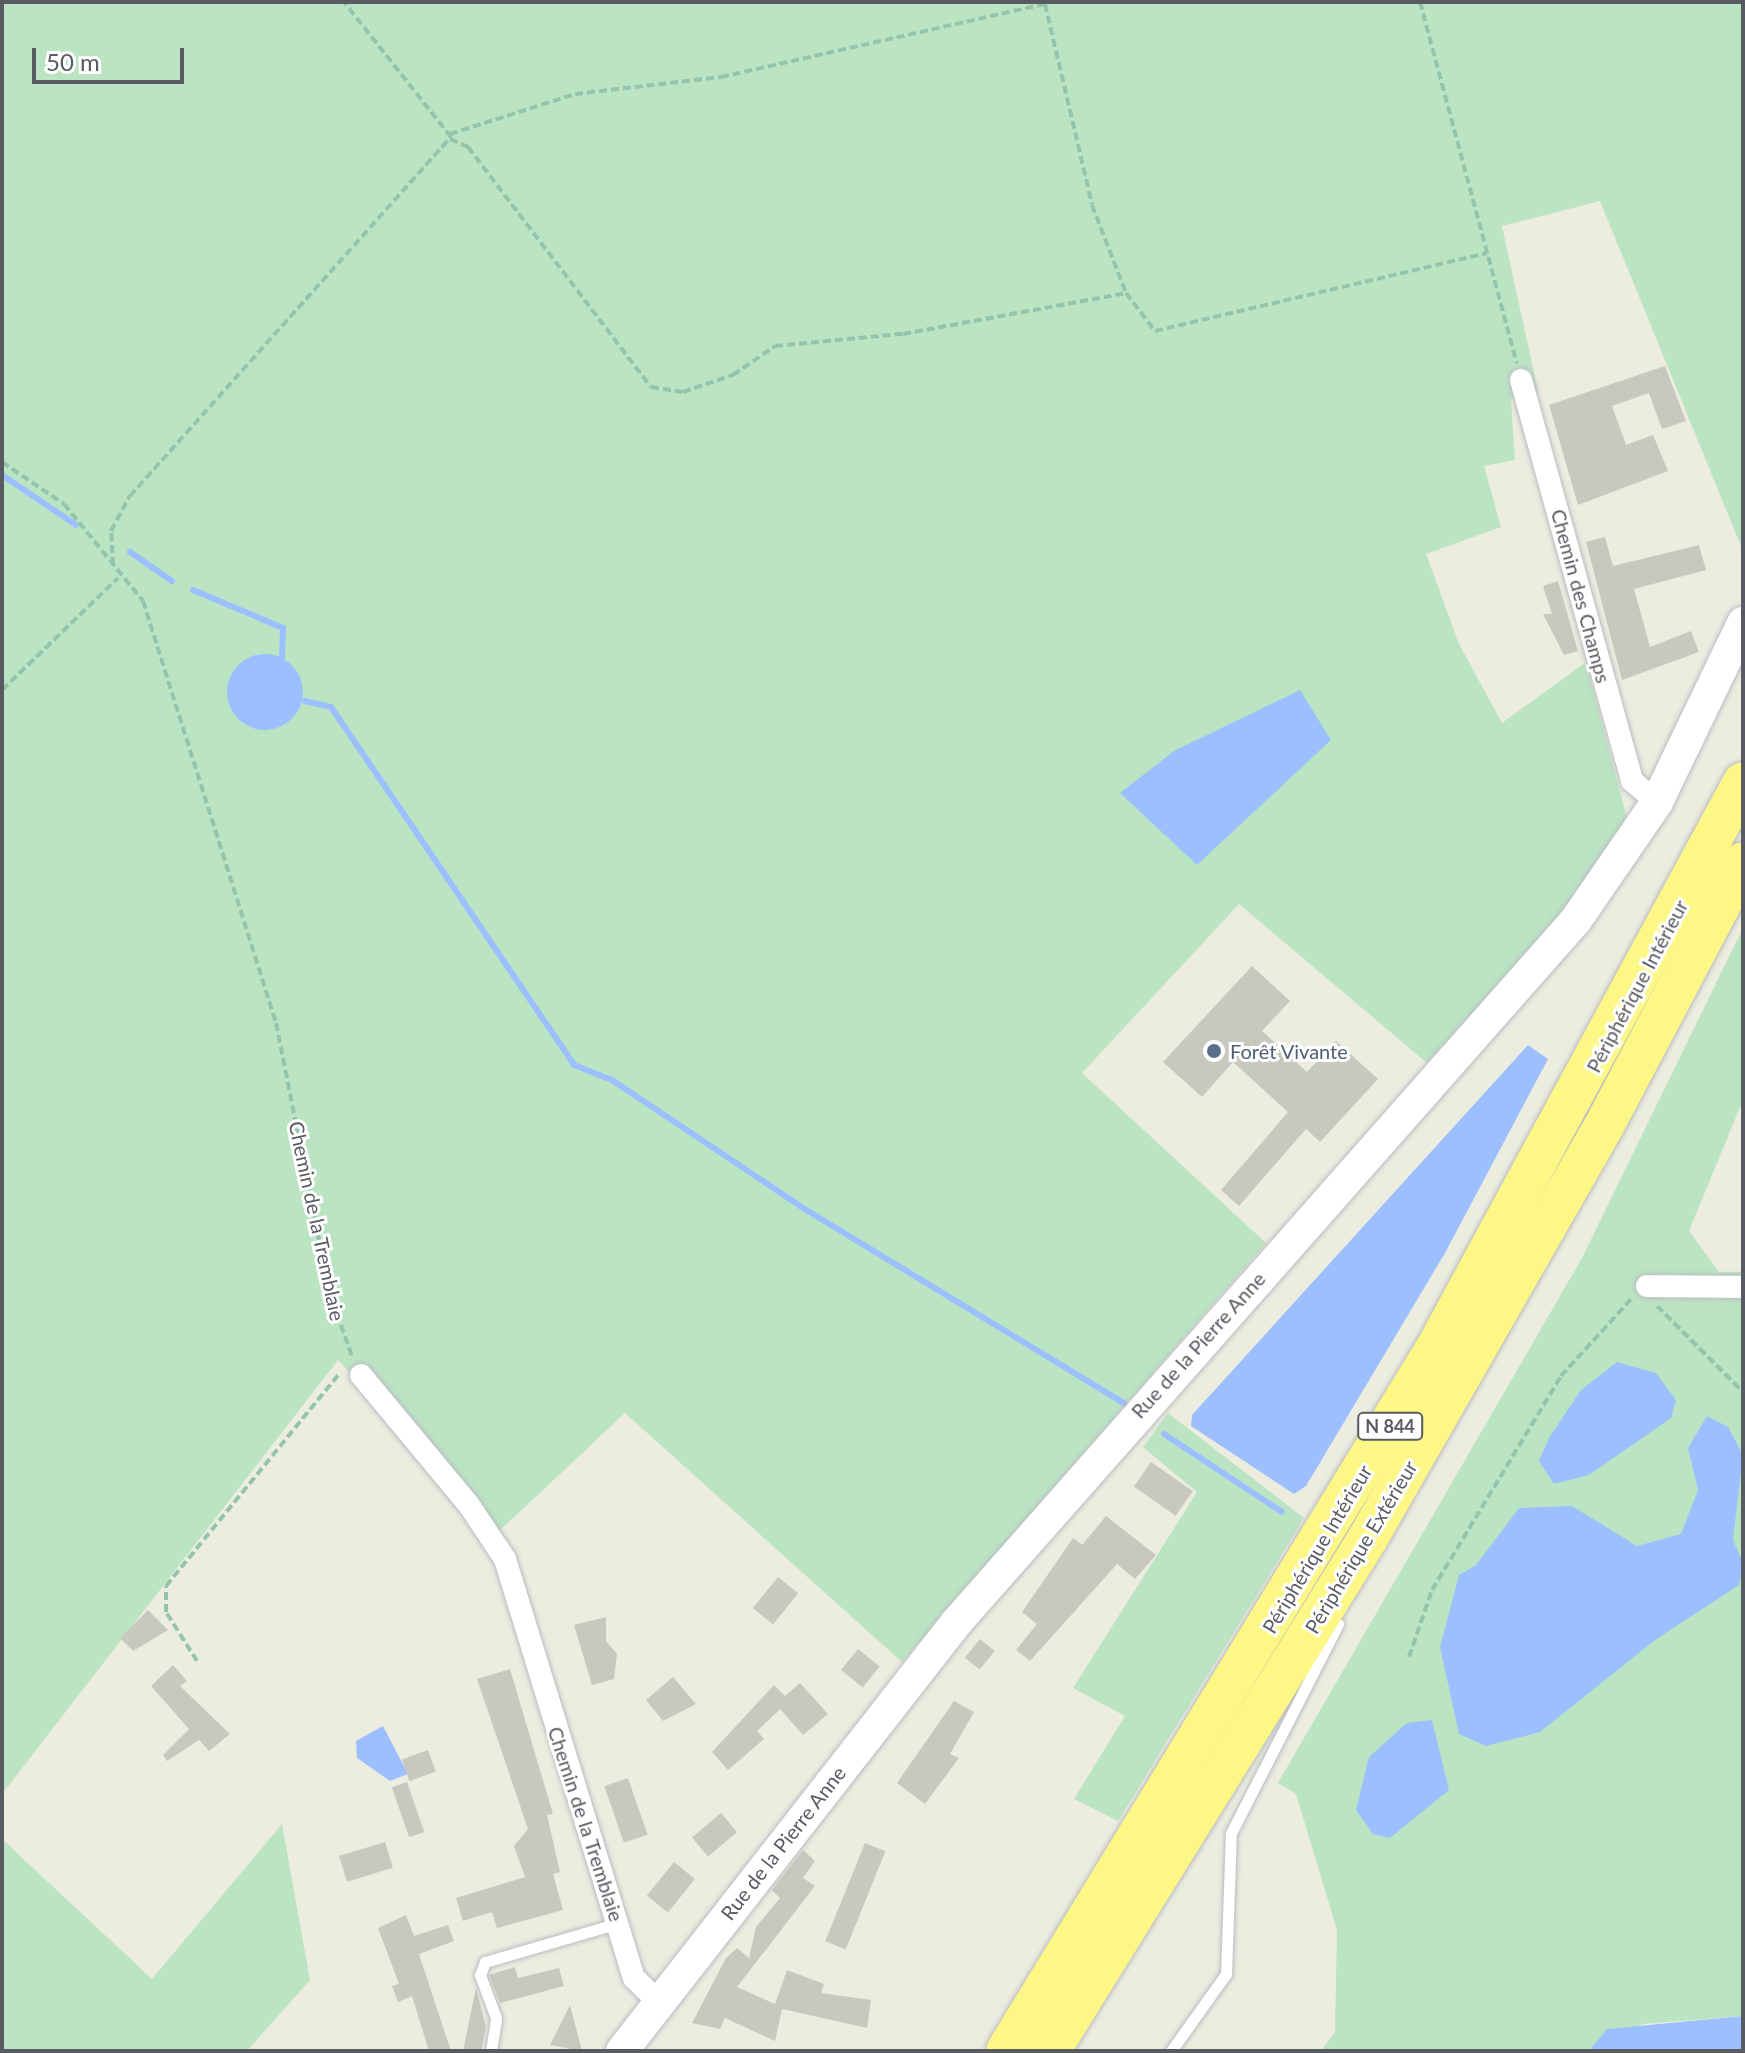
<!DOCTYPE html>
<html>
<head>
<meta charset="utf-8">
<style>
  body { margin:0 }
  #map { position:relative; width:1745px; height:2053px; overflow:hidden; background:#ececdf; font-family:Lato,sans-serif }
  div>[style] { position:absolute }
  .green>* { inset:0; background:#bbe4c3 }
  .water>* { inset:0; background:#9cc0ff }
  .round { border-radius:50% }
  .stream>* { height:6px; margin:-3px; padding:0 3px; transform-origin:3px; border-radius:3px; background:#9cc0ff }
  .building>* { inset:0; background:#c9c8bf; transform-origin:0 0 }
  .path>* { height:4px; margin-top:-2px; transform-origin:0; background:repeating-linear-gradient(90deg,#94c5ac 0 8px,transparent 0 12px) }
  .roads { filter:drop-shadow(0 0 2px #babbc2) drop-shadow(0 0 2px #babbc2) }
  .lane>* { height:11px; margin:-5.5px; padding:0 5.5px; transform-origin:5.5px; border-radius:5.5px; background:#fff }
  .street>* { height:22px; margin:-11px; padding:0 11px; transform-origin:11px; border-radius:11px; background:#fff }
  .secondary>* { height:32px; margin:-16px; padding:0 16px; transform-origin:16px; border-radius:16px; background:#fff }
  .highway>* { height:40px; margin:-20px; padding:0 20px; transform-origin:20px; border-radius:20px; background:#fdf785 }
  .dots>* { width:22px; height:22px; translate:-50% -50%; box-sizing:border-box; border:4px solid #fff; border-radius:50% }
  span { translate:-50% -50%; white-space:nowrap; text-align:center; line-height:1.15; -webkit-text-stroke:6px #fff; paint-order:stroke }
  .shield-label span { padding:2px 6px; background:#fff; border:2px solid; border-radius:6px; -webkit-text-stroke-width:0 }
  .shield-label { font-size:18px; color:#585b61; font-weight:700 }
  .street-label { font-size:20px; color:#585b61 }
  .service-label { font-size:20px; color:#4e5e75 }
  .left { translate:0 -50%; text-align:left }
  .frame { position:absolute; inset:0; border:4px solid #585b61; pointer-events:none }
  .scale { position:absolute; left:32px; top:48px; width:152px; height:36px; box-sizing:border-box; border:4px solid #585b61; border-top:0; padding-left:10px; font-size:24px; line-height:28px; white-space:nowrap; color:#585b61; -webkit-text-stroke:6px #fff; paint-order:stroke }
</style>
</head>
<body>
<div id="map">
  <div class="green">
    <div style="clip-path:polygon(2px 2px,1743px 2px,1743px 551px,1600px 201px,1502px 226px,1538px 391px,1511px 399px,1515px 460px,1484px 466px,1501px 527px,1426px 554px,1459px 644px,1502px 723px,1586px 662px,1627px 818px,1600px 872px,1427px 1063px,1239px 904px,1082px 1073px,1266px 1243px,902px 1662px,625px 1413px,496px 1534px,338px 1360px,2px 1794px)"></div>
    <div style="clip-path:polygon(1743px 928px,1743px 1100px,1689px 1231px,1719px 1272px,1743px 1272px,1743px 2016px,1643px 2024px,1589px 2051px,1321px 2051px,1335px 2032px,1337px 1930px,1296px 1794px,1278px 1783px,1582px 1258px)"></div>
    <div style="clip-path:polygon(1168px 1413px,1304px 1518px,1118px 1821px,1074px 1799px,1125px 1716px,1073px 1688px,1197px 1492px,1143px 1447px)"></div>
    <div style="clip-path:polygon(282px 1824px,310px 1980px,247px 2051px,2px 2051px,2px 1839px,152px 1979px)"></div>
  </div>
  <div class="water">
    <div class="round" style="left:227px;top:654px;width:76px;height:76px"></div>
    <div style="clip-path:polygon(1300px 690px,1331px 740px,1197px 865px,1120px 793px,1174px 751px)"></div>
    <div style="clip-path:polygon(1528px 1045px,1548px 1059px,1445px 1253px,1306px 1486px,1294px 1494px,1191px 1426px,1192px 1415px)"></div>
    <div style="clip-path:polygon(1617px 1362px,1656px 1373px,1676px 1400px,1671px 1418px,1589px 1475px,1554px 1484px,1539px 1461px,1549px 1438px,1581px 1390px)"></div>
    <div style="clip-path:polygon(1707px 1416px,1728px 1427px,1743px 1455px,1733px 1540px,1743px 1563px,1739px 1585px,1655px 1640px,1540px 1732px,1486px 1746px,1459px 1734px,1440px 1647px,1459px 1575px,1476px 1565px,1519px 1508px,1572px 1506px,1637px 1546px,1681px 1534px,1698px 1490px,1688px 1448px)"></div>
    <div style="clip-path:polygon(1432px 1720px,1449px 1790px,1390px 1838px,1373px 1834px,1356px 1810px,1369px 1757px,1407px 1723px)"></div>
    <div style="clip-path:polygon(383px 1726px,408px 1774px,390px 1781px,357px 1758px,356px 1741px)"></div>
    <div style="clip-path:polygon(1743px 2016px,1743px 2051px,1589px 2051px,1607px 2029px)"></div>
  </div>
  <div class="stream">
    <div style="left:2px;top:475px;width:89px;rotate:34deg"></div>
    <div style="left:130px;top:552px;width:51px;rotate:34.6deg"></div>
    <div style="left:193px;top:590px;width:98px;rotate:22.9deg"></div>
    <div style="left:283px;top:628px;width:32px;rotate:92deg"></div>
    <div style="left:305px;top:701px;width:27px;rotate:13deg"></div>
    <div style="left:331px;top:707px;width:433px;rotate:55.8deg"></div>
    <div style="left:574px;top:1065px;width:41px;rotate:21.5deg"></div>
    <div style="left:612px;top:1080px;width:230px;rotate:33.8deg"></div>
    <div style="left:803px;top:1208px;width:376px;rotate:31.3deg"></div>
    <div style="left:1164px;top:1434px;width:141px;rotate:33.5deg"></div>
  </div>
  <div class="building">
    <div style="clip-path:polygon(1665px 366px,1686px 421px,1662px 429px,1649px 393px,1612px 406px,1626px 445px,1653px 435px,1668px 471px,1578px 505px,1549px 405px)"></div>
    <div style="clip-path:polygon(1605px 537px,1613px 566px,1699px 545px,1706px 570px,1634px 589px,1650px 647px,1691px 631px,1699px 652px,1622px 680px,1586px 542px)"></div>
    <div style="clip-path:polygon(1558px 581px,1578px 651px,1564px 655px,1543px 614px,1552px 614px,1543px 586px)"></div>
    <div style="clip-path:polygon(1252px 966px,1290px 1001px,1262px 1031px,1307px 1072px,1336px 1041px,1378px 1079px,1320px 1142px,1306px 1129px,1239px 1206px,1221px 1190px,1288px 1112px,1233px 1062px,1202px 1097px,1163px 1062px)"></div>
    <div style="left:1151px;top:1462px;width:51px;height:30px;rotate:35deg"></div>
    <div style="clip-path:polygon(1106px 1516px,1156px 1555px,1135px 1579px,1117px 1564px,1030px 1661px,1016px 1650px,1037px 1624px,1022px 1612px,1073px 1538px,1082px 1545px)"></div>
    <div style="left:778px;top:1577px;width:26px;height:40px;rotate:39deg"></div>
    <div style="clip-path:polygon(148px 1610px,168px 1630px,133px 1651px,120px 1638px)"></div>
    <div style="clip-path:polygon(606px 1617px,606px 1641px,617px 1654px,614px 1679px,592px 1685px,574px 1625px)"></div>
    <div style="left:980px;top:1639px;width:19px;height:24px;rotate:39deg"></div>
    <div style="left:858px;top:1649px;width:28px;height:27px;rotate:39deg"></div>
    <div style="clip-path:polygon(173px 1665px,187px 1681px,180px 1686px,230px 1734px,209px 1751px,199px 1740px,167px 1761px,163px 1755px,189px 1729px,151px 1686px)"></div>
    <div style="clip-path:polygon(510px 1669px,553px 1814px,547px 1815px,560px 1872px,553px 1874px,563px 1910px,497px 1928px,492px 1912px,463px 1921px,456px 1898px,525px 1877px,514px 1846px,528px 1829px,477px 1679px)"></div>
    <div style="clip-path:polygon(673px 1677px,696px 1704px,663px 1721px,646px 1700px)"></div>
    <div style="clip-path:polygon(800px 1683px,828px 1714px,803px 1735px,780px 1709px,757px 1731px,764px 1739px,728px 1770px,712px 1752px,774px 1685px,785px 1696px)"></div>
    <div style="clip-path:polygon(954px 1701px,974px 1712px,950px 1754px,959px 1758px,925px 1804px,897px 1783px)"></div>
    <div style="left:428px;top:1750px;width:23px;height:28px;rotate:70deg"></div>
    <div style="left:628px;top:1778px;width:60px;height:25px;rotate:71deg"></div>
    <div style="left:407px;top:1782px;width:53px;height:16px;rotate:71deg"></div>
    <div style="left:721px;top:1813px;width:25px;height:38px;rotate:50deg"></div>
    <div style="left:385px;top:1842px;width:27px;height:48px;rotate:73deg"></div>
    <div style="left:865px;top:1843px;width:22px;height:106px;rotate:22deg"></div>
    <div style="clip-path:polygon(803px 1850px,815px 1861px,803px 1878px,815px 1886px,737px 1987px,775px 2004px,787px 1970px,824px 1984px,821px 1993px,871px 2000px,867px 2028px,782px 2009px,775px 2041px,725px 2018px,720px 2029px,692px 2023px,726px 1958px,737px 1948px,749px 1958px,756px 1927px,780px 1898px,772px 1890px)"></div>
    <div style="left:674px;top:1862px;width:27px;height:43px;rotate:39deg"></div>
    <div style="clip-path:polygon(406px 1915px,414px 1936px,448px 1925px,454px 1941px,419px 1954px,451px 2051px,429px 2051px,412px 1996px,398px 2002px,392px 1986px,399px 1984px,378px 1928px)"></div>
    <div style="clip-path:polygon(515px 1967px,518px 1978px,559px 1968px,564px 1986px,500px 2003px,489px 1975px)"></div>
    <div style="clip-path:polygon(476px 1988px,486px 2027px,481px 2051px,463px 2051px)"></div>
    <div style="clip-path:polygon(570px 2005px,582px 2051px,550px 2045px)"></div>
  </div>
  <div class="path">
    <div style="left:1420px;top:2px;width:374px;rotate:75deg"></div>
    <div style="left:450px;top:134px;width:131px;rotate:-17.7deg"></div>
    <div style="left:575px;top:94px;width:147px;rotate:-6.6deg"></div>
    <div style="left:721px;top:77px;width:332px;rotate:-12.7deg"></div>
    <div style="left:1045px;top:4px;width:206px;rotate:76.8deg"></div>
    <div style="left:1092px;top:205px;width:94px;rotate:68.9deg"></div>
    <div style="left:450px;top:139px;width:20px;rotate:24deg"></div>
    <div style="left:468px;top:147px;width:302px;rotate:52.7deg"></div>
    <div style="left:651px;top:387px;width:32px;rotate:9deg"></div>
    <div style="left:683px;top:392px;width:53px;rotate:-18.8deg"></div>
    <div style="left:733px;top:375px;width:51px;rotate:-34.6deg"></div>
    <div style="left:775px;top:346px;width:129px;rotate:-5.4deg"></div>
    <div style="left:903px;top:334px;width:227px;rotate:-10.4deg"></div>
    <div style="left:1126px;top:293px;width:48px;rotate:52.7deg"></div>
    <div style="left:1155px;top:331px;width:341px;rotate:-13.2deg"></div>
    <div style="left:2px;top:462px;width:75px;rotate:34.1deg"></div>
    <div style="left:64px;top:504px;width:125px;rotate:50.8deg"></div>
    <div style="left:143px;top:601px;width:442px;rotate:72.5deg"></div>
    <div style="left:276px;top:1023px;width:273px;rotate:78.8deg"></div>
    <div style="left:329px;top:1291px;width:72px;rotate:70.6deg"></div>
    <div style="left:113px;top:565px;width:34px;rotate:-93deg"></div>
    <div style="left:111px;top:531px;width:40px;rotate:-62deg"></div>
    <div style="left:130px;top:496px;width:482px;rotate:-48.2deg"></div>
    <div style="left:451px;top:137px;width:172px;rotate:-128.4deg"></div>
    <div style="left:2px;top:690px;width:161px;rotate:-44deg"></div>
    <div style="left:1657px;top:1306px;width:122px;rotate:45deg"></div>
    <div style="left:1409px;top:1657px;width:71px;rotate:-71.1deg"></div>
    <div style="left:1432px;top:1590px;width:250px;rotate:-58.9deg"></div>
    <div style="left:1561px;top:1376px;width:105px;rotate:-47.7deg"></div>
    <div style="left:197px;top:1661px;width:58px;rotate:-122.3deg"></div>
    <div style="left:166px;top:1612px;width:26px;rotate:-90deg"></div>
    <div style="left:166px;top:1586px;width:275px;rotate:-50.8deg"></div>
  </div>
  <div class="roads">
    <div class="lane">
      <div style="left:491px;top:2051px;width:33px;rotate:-81deg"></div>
      <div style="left:496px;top:2018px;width:46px;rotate:-110.4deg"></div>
      <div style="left:480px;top:1975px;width:14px;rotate:-69deg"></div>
      <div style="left:485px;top:1962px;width:139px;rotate:-16.3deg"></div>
      <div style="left:1171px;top:2051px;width:95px;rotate:-54.5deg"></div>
      <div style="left:1226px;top:1974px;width:141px;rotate:-88deg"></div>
      <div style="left:1231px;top:1833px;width:235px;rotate:-62.9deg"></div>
    </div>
    <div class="street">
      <div style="left:1521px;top:380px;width:416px;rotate:74.5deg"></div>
      <div style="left:1632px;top:781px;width:33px;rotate:40deg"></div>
      <div style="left:1647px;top:1286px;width:96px;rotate:0.6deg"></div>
      <div style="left:361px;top:1375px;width:169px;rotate:50.3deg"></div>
      <div style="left:469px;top:1505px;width:65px;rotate:56.3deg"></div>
      <div style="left:505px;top:1559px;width:438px;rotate:72.9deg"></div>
      <div style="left:634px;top:1978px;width:36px;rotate:44deg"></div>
    </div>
    <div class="secondary">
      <div style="left:622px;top:2051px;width:543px;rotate:-52.03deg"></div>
      <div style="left:956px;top:1623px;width:937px;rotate:-48.59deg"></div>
      <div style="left:1576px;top:920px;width:143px;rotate:-55.5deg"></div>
      <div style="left:1657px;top:802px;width:199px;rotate:-64.3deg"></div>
    </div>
    <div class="highway">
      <div style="left:1006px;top:2051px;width:829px;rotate:-58.57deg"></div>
      <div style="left:1438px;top:1344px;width:639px;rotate:-61.51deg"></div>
      <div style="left:1050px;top:2051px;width:604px;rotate:-58.21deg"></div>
      <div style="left:1368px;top:1538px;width:475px;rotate:-60.2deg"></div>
      <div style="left:1604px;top:1126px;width:298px;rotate:-62.2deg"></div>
    </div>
  </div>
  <div class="dots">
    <div style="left:1214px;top:1051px;background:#5c6f8a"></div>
  </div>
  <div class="shield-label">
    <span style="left:1390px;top:1426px">N 844</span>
  </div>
  <div class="street-label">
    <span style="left:1581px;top:596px;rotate:75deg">Chemin des Champs</span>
    <span style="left:1637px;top:986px;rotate:-62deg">Périphérique Intérieur</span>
    <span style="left:317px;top:1221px;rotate:78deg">Chemin de la Tremblaie</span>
    <span style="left:1198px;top:1345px;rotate:-48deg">Rue de la Pierre Anne</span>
    <span style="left:1361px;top:1547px;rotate:-59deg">Périphérique Extérieur</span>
    <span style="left:1317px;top:1549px;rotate:-59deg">Périphérique Intérieur</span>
    <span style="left:586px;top:1824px;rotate:72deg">Chemin de la Tremblaie</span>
    <span style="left:783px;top:1843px;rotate:-52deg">Rue de la Pierre Anne</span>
  </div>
  <div class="service-label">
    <span class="left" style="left:1230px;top:1051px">Forêt Vivante</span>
  </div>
  <div class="frame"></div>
  <div class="scale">50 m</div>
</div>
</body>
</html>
